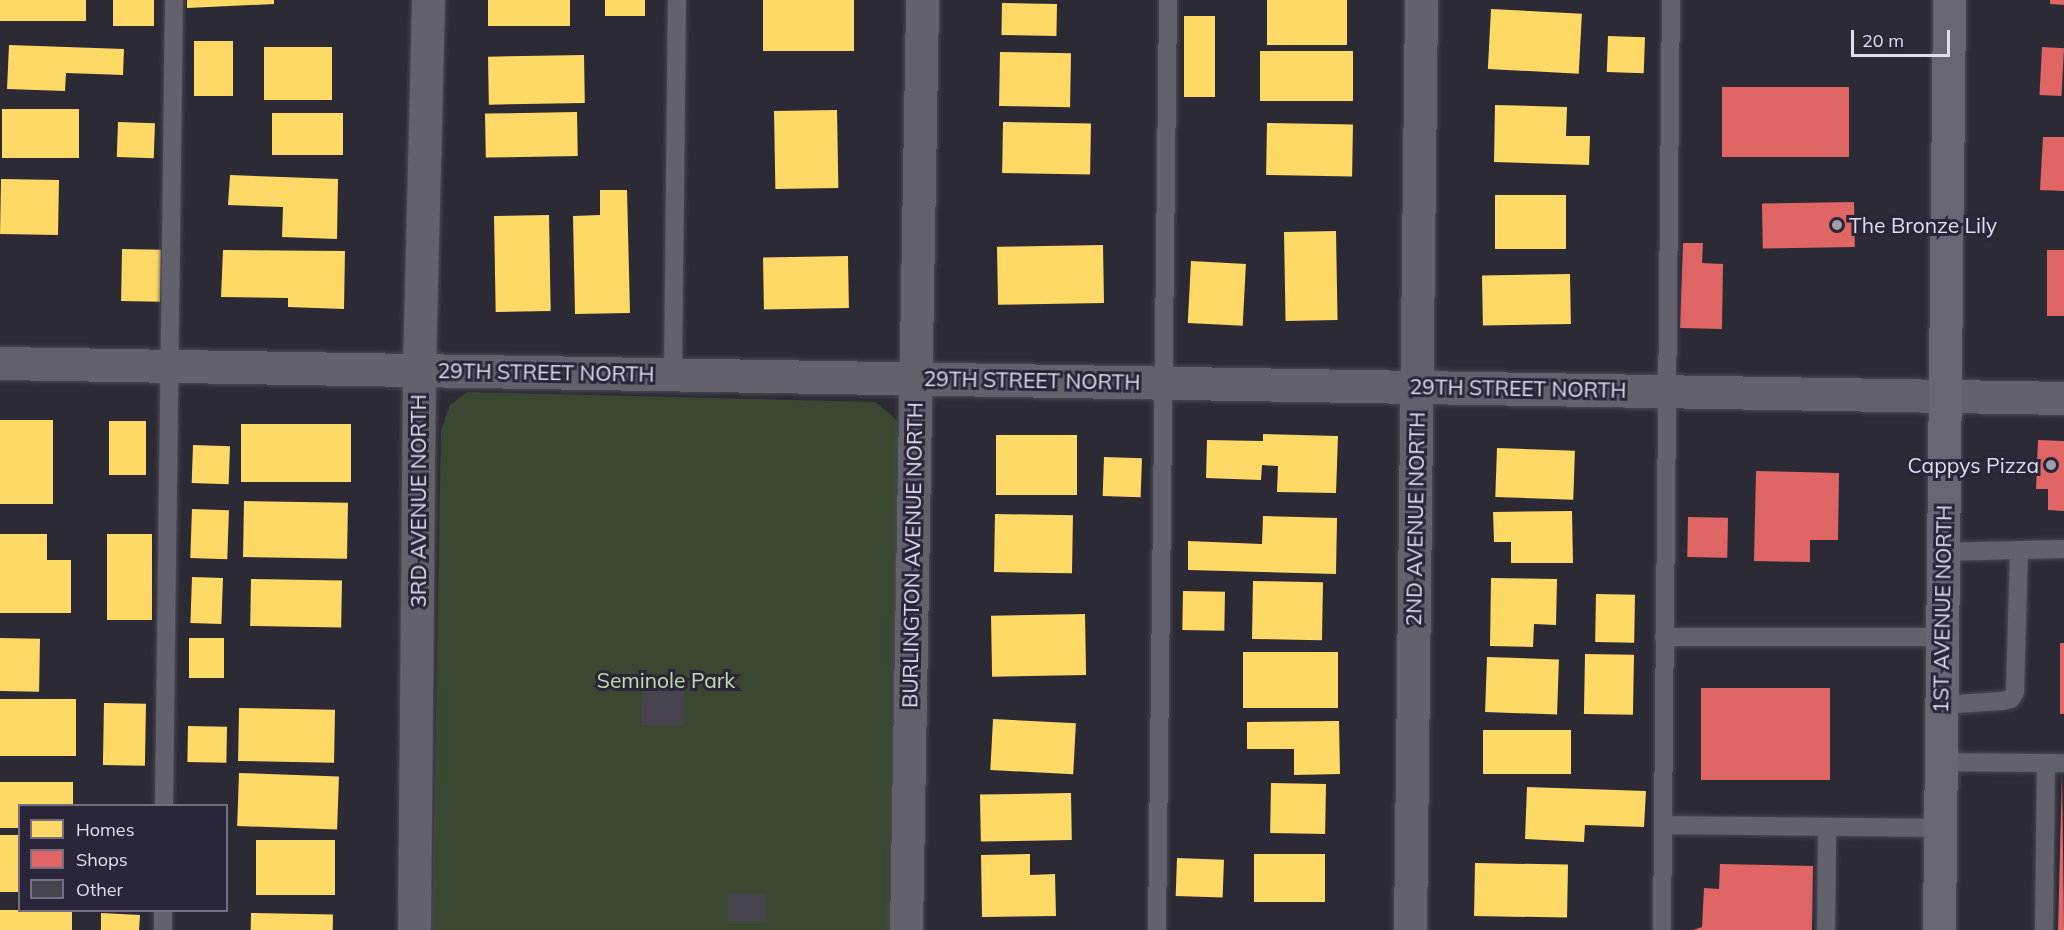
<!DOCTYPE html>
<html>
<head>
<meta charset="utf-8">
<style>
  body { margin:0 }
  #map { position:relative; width:2064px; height:930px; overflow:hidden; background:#2c2a35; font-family:Mulish,sans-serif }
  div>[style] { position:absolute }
  .green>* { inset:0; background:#3a4832 }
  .homes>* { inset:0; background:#ffd966; transform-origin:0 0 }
  .shops>* { inset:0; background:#e06666; transform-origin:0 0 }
  .building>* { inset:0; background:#47444f; transform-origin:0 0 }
  .roads { filter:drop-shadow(0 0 2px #4a4852) drop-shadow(0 0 2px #4a4852) }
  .lane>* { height:18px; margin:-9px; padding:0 9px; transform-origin:9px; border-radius:9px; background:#63616b }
  .street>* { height:33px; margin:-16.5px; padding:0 16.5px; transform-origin:16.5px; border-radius:16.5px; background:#63616b }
  .primary>* { height:33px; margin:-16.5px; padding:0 16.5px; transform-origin:16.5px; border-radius:16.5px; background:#696573 }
  .dots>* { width:16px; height:16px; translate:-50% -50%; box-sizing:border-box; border:3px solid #2a2539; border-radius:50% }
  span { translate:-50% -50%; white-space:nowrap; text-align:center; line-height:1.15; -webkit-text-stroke:6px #2a2539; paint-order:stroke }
  .poi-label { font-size:21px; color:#e1deec }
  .left { translate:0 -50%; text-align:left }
  .right { translate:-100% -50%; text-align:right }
  .street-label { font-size:21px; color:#e1deec }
  .park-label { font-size:21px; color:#bde0a7 }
  .legend { position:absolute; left:18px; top:804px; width:210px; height:108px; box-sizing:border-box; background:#2a2539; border:2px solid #736f81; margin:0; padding:8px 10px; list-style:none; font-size:18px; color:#e1deec }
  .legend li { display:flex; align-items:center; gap:12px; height:30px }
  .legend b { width:30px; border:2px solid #736f81 }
  .scale { position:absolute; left:1851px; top:30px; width:99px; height:27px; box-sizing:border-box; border:3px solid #e1deec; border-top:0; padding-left:8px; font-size:18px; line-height:21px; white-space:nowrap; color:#e1deec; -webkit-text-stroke:4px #2a2539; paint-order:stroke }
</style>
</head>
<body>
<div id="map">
  <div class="green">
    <div style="clip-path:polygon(467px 392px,876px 402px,899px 422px,891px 930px,432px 930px,441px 430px,450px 405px)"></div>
  </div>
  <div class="homes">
    <div style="left:0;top:0;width:86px;height:21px"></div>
    <div style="left:113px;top:0;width:41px;height:26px"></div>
    <div style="clip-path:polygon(187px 0,274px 0,274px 4px,187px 8px)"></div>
    <div style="left:488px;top:0;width:82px;height:26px"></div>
    <div style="left:605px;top:0;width:40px;height:16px"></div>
    <div style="left:763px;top:0;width:91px;height:51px"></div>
    <div style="left:1267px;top:0;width:80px;height:45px"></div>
    <div style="left:1002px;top:3px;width:55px;height:32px;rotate:1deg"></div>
    <div style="left:1491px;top:9px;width:91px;height:60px;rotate:3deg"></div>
    <div style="left:1184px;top:16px;width:31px;height:81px"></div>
    <div style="left:1608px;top:36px;width:37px;height:36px;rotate:2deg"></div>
    <div style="left:194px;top:41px;width:39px;height:55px"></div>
    <div style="clip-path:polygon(9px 45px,124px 49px,123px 75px,66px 73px,65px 91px,7px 89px)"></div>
    <div style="left:264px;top:47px;width:68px;height:53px"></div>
    <div style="left:1260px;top:51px;width:93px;height:50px"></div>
    <div style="left:1000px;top:52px;width:71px;height:54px;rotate:1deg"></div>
    <div style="left:584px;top:55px;width:48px;height:96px;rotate:89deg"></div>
    <div style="clip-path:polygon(1495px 105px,1567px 107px,1566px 136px,1590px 136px,1589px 165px,1494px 162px)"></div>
    <div style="left:2px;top:109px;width:77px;height:49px"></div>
    <div style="left:837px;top:110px;width:78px;height:63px;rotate:89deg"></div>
    <div style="left:577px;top:112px;width:44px;height:92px;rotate:89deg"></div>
    <div style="left:272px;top:113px;width:71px;height:42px"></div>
    <div style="left:118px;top:122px;width:37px;height:35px;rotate:2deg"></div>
    <div style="left:1003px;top:122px;width:88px;height:51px;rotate:1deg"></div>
    <div style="left:1267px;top:123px;width:86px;height:52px;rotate:1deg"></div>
    <div style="clip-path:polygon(230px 175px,338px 179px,337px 239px,282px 237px,283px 207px,228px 205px)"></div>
    <div style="left:1px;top:179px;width:58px;height:55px;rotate:1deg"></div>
    <div style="clip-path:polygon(600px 190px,627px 190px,630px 313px,575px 314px,573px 216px,600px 215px)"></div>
    <div style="left:1495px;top:195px;width:71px;height:54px"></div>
    <div style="left:549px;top:215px;width:96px;height:55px;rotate:89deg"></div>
    <div style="left:1336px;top:231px;width:89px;height:52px;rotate:89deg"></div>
    <div style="left:1103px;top:245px;width:58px;height:106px;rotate:89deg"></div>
    <div style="left:122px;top:249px;width:39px;height:52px;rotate:1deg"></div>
    <div style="clip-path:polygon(223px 250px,345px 251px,344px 309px,288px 307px,288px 298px,221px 297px)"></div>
    <div style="left:848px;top:256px;width:52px;height:85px;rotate:89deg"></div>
    <div style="left:1191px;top:261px;width:55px;height:62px;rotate:3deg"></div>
    <div style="left:1570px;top:274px;width:50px;height:88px;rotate:89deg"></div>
    <div style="left:0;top:420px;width:53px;height:84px"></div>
    <div style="left:146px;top:421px;width:54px;height:37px;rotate:90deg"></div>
    <div style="left:241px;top:424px;width:110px;height:58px"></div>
    <div style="clip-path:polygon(1263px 434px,1338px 436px,1336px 493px,1277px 492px,1278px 466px,1262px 465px,1261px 480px,1206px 478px,1207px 440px,1263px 441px)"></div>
    <div style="left:996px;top:435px;width:81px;height:60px"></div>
    <div style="left:193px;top:445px;width:37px;height:38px;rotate:2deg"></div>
    <div style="left:1497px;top:448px;width:78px;height:49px;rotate:2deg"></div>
    <div style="left:1104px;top:457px;width:38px;height:39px;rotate:2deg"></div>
    <div style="left:244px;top:501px;width:104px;height:56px;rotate:1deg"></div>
    <div style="left:192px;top:509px;width:37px;height:49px;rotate:2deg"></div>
    <div style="clip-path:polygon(1572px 511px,1573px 563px,1511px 563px,1511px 542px,1494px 542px,1493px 512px)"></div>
    <div style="left:995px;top:514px;width:78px;height:58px;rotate:1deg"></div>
    <div style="clip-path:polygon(1263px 516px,1337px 518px,1336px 574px,1188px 570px,1188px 541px,1262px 544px)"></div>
    <div style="clip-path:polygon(0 534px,47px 534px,47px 560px,71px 560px,71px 613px,0 613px)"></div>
    <div style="left:107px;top:534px;width:45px;height:86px"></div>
    <div style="left:192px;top:577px;width:31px;height:46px;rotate:2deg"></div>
    <div style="clip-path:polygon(1491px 578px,1557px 579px,1556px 625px,1534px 624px,1533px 647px,1490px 646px)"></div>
    <div style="left:251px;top:579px;width:91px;height:47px;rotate:1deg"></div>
    <div style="left:1253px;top:581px;width:70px;height:58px;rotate:1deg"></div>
    <div style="left:1183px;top:591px;width:42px;height:39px;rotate:1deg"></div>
    <div style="left:1596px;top:594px;width:39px;height:48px;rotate:1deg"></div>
    <div style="left:1085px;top:614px;width:61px;height:94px;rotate:89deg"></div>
    <div style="left:0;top:638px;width:40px;height:53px;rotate:1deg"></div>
    <div style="left:189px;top:638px;width:35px;height:40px"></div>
    <div style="left:1243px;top:652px;width:95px;height:56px"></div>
    <div style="left:1585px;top:654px;width:49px;height:60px;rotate:1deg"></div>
    <div style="left:1487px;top:657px;width:72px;height:55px;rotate:2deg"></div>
    <div style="left:0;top:699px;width:76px;height:57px"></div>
    <div style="left:104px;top:703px;width:42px;height:62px;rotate:1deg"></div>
    <div style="left:239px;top:708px;width:96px;height:53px;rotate:1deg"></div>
    <div style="left:993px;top:719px;width:83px;height:51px;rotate:3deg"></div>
    <div style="clip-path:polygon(1339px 721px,1340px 774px,1294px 775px,1294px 749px,1247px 749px,1247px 722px)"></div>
    <div style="left:188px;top:726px;width:39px;height:36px;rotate:1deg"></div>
    <div style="left:1483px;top:730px;width:88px;height:44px"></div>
    <div style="left:239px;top:773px;width:100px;height:53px;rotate:2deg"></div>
    <div style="clip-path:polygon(0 782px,73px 782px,73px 806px,20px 806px,20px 828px,0 828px)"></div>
    <div style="left:1271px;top:783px;width:55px;height:50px;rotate:1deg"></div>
    <div style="clip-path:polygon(1527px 787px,1646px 791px,1644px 827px,1585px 825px,1584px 842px,1525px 839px)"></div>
    <div style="left:1071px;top:793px;width:47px;height:91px;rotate:89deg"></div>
    <div style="left:0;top:835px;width:20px;height:57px"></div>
    <div style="left:256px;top:840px;width:79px;height:55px"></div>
    <div style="clip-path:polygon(1030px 854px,1030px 875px,1055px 874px,1056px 916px,982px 917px,981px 855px)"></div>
    <div style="left:1254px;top:854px;width:71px;height:48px"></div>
    <div style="left:1177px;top:858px;width:47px;height:38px;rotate:2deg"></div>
    <div style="left:1475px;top:863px;width:93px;height:53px;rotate:1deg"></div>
    <div style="left:0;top:910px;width:72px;height:20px"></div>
    <div style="clip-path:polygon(101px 913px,140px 915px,139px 930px,101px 930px)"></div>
    <div style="left:251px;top:913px;width:82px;height:17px;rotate:1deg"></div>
  </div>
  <div class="shops">
    <div style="clip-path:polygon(2050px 0,2064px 0,2064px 5px,2050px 4px)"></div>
    <div style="left:2042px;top:47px;width:22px;height:48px;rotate:3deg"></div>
    <div style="left:1722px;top:87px;width:127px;height:70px"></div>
    <div style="clip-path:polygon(2043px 137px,2064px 137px,2064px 191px,2040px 190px)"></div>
    <div style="left:1854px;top:202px;width:45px;height:92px;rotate:89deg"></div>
    <div style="clip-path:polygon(1683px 243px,1703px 243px,1702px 263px,1723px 264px,1722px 329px,1680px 328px)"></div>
    <div style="left:2047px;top:250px;width:17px;height:66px"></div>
    <div style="clip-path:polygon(2038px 440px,2064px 441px,2064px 511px,2048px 510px,2048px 489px,2036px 489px)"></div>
    <div style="clip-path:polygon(1756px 471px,1839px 473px,1838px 540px,1810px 540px,1810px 562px,1754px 561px)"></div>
    <div style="left:1688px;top:517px;width:40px;height:40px;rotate:1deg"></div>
    <div style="left:2060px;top:643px;width:4px;height:71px"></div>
    <div style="left:1701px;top:688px;width:129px;height:92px"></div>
    <div style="clip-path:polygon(2062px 771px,2064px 930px,2058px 930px)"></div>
    <div style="clip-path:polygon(1720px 864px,1813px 866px,1812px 930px,1693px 930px,1702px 927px,1704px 888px,1719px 889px)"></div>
  </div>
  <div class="building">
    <div style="left:642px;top:684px;width:42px;height:41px;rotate:1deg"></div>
    <div style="left:728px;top:894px;width:38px;height:27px"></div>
  </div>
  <div class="roads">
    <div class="lane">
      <div style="left:673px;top:375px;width:375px;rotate:-89.4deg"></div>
      <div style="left:2019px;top:550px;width:45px;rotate:-1.3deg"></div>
      <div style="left:1664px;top:637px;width:278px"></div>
      <div style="left:1941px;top:705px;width:61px;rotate:-3.8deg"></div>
      <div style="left:2002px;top:701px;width:9px;rotate:-13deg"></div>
      <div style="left:2011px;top:699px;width:8px;rotate:-60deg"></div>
      <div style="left:2015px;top:692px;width:142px;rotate:-88.4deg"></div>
      <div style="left:2019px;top:550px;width:76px;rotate:178.5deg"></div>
      <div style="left:1941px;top:762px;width:123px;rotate:0.5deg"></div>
      <div style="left:164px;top:806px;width:806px;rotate:-89.29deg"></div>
      <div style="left:1663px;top:825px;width:277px;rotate:0.6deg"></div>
      <div style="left:163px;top:930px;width:20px;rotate:-90deg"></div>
      <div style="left:1157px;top:930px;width:930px;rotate:-89.32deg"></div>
      <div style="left:1662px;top:930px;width:930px;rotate:-89.45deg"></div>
      <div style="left:1826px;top:930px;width:103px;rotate:-89.4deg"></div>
      <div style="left:2044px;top:930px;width:167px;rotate:-89.3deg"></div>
    </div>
    <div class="street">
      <div style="left:0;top:363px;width:2064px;rotate:0.97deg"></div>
      <div style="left:414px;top:930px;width:560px;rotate:-89.49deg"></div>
      <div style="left:419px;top:370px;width:370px;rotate:-88.6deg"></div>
      <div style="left:906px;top:930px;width:930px;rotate:-89.01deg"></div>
      <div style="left:1410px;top:930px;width:930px;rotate:-89.32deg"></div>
    </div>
    <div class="primary">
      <div style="left:1939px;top:930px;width:930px;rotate:-89.38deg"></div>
    </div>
  </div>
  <div class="dots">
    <div style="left:1837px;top:225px;background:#a29fac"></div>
    <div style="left:2051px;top:465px;background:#a29fac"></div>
  </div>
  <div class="poi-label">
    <span class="left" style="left:1849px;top:225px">The Bronze Lily</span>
    <span class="right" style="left:2039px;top:465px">Cappys Pizza</span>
  </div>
  <div class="street-label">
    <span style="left:546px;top:372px;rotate:1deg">29TH STREET NORTH</span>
    <span style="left:1032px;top:380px;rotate:1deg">29TH STREET NORTH</span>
    <span style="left:1518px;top:388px;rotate:1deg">29TH STREET NORTH</span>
    <span style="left:418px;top:501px;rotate:-90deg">3RD AVENUE NORTH</span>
    <span style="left:1415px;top:519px;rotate:-89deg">2ND AVENUE NORTH</span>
    <span style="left:912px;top:555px;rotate:-89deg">BURLINGTON AVENUE NORTH</span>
    <span style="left:1942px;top:609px;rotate:-89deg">1ST AVENUE NORTH</span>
  </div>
  <div class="park-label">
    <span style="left:666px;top:680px">Seminole Park</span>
  </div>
  <ul class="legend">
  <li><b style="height:16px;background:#ffd966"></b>Homes</li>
  <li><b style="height:16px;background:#e06666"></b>Shops</li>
  <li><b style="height:16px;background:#47444f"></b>Other</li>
  </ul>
  <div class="scale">20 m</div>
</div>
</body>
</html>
